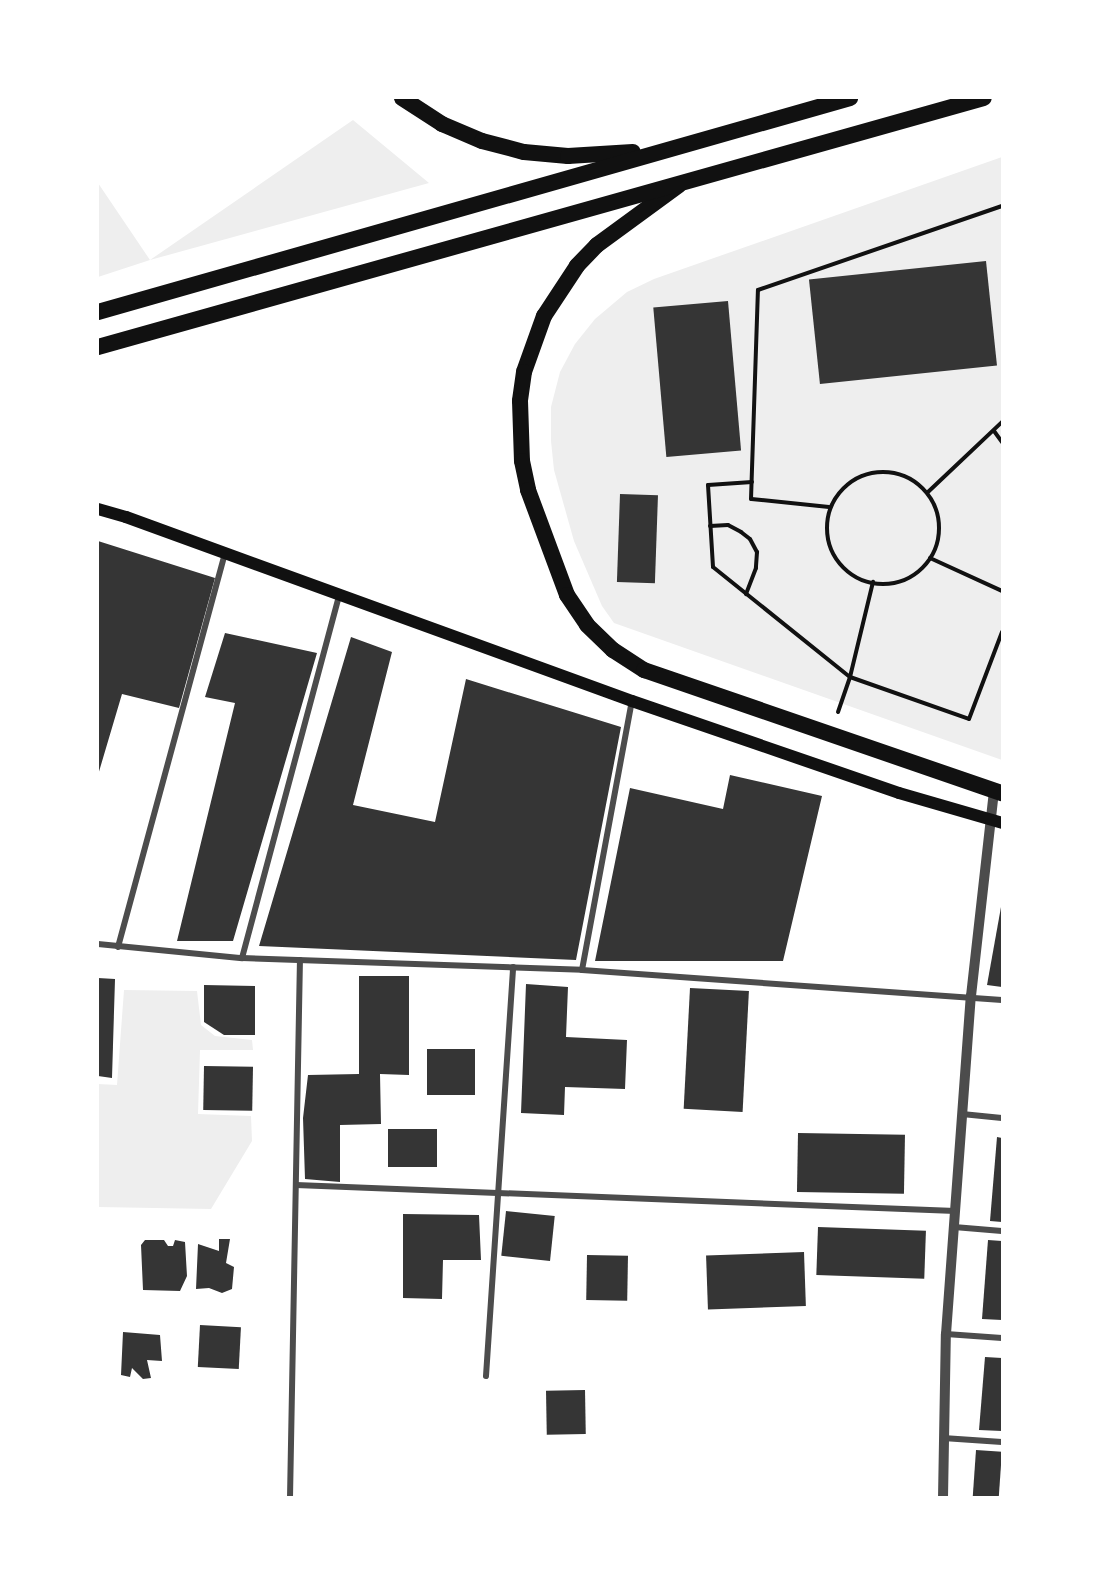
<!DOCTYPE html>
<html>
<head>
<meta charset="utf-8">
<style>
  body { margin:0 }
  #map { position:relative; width:1100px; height:1595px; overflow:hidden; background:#fff; font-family:Spectral,serif }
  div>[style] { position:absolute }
  .green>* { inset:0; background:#eee }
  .building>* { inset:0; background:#353535; transform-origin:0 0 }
  .path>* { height:4px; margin:-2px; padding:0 2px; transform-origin:2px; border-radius:2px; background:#111 }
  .path>.ring { margin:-2px; padding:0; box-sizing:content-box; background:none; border:4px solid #111; border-radius:50% }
  .minor>* { height:6px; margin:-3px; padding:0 3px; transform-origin:3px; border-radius:3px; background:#4c4c4c }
  .tertiary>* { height:10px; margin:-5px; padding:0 5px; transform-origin:5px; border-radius:5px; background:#4c4c4c }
  .secondary>* { height:12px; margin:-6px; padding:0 6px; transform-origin:6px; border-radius:6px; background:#111 }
  .trunk>* { height:16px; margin:-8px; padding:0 8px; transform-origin:8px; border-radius:8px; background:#111 }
  span { translate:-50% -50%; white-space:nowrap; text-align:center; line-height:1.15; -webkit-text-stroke:6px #fff; paint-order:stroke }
  .frame { position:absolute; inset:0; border:99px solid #fff; pointer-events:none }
</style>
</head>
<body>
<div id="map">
  <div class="green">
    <div style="clip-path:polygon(353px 120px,429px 183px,150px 260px,98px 277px,98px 183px,150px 260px)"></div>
    <div style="clip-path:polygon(1002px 157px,1002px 760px,614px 623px,602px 606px,574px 541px,554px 470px,551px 441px,551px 407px,560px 372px,575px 344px,595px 319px,627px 292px,654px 279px)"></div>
    <div style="clip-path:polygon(124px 990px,197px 991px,201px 1025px,215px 1036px,252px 1040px,253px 1050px,200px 1050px,198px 1114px,251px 1116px,252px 1141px,211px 1209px,98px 1207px,98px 1084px,117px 1085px)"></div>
  </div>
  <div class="building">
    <div style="left:986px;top:261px;width:105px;height:178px;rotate:84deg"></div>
    <div style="left:728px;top:301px;width:150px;height:75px;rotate:85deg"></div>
    <div style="left:620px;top:494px;width:38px;height:88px;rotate:2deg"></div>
    <div style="clip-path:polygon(98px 541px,215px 578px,179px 708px,122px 694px,98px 775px)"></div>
    <div style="clip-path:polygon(225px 633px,317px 653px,233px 941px,177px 941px,235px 703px,205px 697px)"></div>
    <div style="clip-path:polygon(351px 637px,392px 652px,353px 805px,435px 822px,466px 679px,621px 727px,576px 960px,259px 946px)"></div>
    <div style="clip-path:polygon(730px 775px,822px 796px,783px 961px,595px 961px,630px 788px,723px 809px)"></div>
    <div style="clip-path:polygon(1001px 907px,1002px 908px,1002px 987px,987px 985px)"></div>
    <div style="clip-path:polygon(359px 976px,409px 976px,409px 1075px,380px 1074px,381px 1124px,340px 1125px,340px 1182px,305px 1179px,303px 1118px,308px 1075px,359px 1074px)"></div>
    <div style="clip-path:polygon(98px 978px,115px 979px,112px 1078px,98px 1076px)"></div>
    <div style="clip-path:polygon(526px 984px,568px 987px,566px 1037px,627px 1040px,625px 1089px,565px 1087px,564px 1115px,521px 1113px)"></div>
    <div style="clip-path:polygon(204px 985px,255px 986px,255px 1035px,224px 1035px,204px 1022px)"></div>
    <div style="left:690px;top:988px;width:59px;height:121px;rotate:3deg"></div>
    <div style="left:475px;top:1049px;width:46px;height:48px;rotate:90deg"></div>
    <div style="left:204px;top:1066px;width:49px;height:44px;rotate:1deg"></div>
    <div style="left:388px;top:1129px;width:49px;height:38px"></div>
    <div style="left:798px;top:1133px;width:107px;height:59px;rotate:1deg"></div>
    <div style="clip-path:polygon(997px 1137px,1002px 1138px,1002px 1222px,990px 1221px)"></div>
    <div style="left:506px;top:1211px;width:49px;height:45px;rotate:6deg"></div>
    <div style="clip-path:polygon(403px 1214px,479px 1215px,481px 1260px,443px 1260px,442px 1299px,403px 1298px)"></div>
    <div style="left:818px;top:1227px;width:108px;height:48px;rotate:2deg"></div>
    <div style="clip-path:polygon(219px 1239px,230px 1239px,226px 1263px,234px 1267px,232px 1289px,222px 1293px,209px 1288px,196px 1289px,198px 1244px,219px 1251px)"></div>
    <div style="clip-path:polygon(145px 1240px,164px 1240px,168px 1246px,173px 1246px,175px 1240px,185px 1242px,187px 1276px,180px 1291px,143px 1290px,141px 1245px)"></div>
    <div style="clip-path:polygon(988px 1240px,1002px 1241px,1002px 1320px,982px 1319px)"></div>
    <div style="left:804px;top:1252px;width:54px;height:98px;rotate:88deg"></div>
    <div style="left:587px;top:1255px;width:41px;height:45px;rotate:1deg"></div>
    <div style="left:200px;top:1325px;width:41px;height:42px;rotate:3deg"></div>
    <div style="clip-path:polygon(123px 1332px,160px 1335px,162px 1361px,147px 1360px,151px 1378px,143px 1379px,132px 1368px,130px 1377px,121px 1375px)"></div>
    <div style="clip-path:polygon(985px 1357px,1002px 1358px,1002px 1431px,979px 1430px)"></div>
    <div style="left:585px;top:1390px;width:44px;height:39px;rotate:89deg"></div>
    <div style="left:976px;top:1450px;width:26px;height:48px;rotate:4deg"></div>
  </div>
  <div class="path">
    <div style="left:994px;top:431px;width:14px;rotate:54deg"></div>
    <div class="ring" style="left:827px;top:472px;width:108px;height:108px"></div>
    <div style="left:752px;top:482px;width:44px;rotate:176.1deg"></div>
    <div style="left:708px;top:485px;width:82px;rotate:86.5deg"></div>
    <div style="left:713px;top:567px;width:176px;rotate:38.8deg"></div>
    <div style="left:850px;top:677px;width:126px;rotate:19.4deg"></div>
    <div style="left:969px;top:719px;width:93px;rotate:-69.2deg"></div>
    <div style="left:928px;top:492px;width:102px;rotate:-43.4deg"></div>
    <div style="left:829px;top:507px;width:78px;rotate:-174.1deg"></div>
    <div style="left:751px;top:499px;width:209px;rotate:-88.1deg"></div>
    <div style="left:758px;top:290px;width:258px;rotate:-19deg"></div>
    <div style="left:710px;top:526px;width:18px;rotate:-3deg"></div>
    <div style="left:728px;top:525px;width:15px;rotate:28deg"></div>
    <div style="left:741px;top:532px;width:11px;rotate:38deg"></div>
    <div style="left:750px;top:539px;width:15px;rotate:62deg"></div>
    <div style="left:757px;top:552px;width:16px;rotate:94deg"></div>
    <div style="left:756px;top:568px;width:28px;rotate:111deg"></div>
    <div style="left:930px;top:558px;width:79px;rotate:24.6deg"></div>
    <div style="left:838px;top:712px;width:37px;rotate:-71deg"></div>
    <div style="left:850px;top:677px;width:98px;rotate:-76.4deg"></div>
  </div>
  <div class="minor">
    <div style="left:98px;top:944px;width:145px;rotate:5.6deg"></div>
    <div style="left:242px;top:958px;width:340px;rotate:2deg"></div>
    <div style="left:582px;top:970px;width:421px;rotate:4.1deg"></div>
    <div style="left:118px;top:947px;width:408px;rotate:-74.8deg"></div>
    <div style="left:242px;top:958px;width:376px;rotate:-75deg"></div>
    <div style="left:582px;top:970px;width:274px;rotate:-79.5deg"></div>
    <div style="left:962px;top:1114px;width:40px;rotate:5.7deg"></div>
    <div style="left:296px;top:1185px;width:660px;rotate:2.26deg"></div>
    <div style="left:954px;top:1227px;width:48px;rotate:4.8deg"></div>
    <div style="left:946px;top:1334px;width:56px;rotate:4.1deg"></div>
    <div style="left:486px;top:1376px;width:410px;rotate:-86.2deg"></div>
    <div style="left:943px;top:1438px;width:59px;rotate:3.9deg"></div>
    <div style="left:290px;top:1498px;width:538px;rotate:-88.94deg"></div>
  </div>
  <div class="tertiary">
    <div style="left:943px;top:1498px;width:164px;rotate:-89deg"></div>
    <div style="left:946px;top:1334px;width:339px;rotate:-85.8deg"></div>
    <div style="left:971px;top:996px;width:206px;rotate:-83.6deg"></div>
  </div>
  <div class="secondary">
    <div style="left:98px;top:509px;width:29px;rotate:16deg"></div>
    <div style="left:126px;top:517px;width:538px;rotate:19.98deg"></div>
    <div style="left:632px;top:701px;width:282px;rotate:19deg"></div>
    <div style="left:899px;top:793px;width:107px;rotate:16.2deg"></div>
  </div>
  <div class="trunk">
    <div style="left:402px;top:98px;width:48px;rotate:33deg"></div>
    <div style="left:442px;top:124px;width:43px;rotate:23deg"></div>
    <div style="left:482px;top:141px;width:43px;rotate:14.7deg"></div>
    <div style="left:524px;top:152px;width:44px;rotate:5.2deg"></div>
    <div style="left:568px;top:156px;width:65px;rotate:-3.5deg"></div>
    <div style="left:679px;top:185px;width:102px;rotate:143.8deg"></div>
    <div style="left:597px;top:245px;width:29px;rotate:134deg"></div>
    <div style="left:577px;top:266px;width:60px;rotate:123.4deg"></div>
    <div style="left:544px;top:316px;width:59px;rotate:109.7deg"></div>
    <div style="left:524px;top:372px;width:29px;rotate:98deg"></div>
    <div style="left:520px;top:401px;width:60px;rotate:88.1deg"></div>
    <div style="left:522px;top:461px;width:30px;rotate:78deg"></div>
    <div style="left:528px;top:490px;width:112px;rotate:69.6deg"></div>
    <div style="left:567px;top:595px;width:36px;rotate:56deg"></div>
    <div style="left:587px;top:625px;width:36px;rotate:44deg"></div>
    <div style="left:613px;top:650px;width:37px;rotate:33deg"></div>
    <div style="left:644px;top:670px;width:379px;rotate:19deg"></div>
    <div style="left:98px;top:312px;width:782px;rotate:-15.88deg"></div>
    <div style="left:98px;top:347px;width:920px;rotate:-15.7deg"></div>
  </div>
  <div class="frame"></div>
</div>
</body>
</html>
